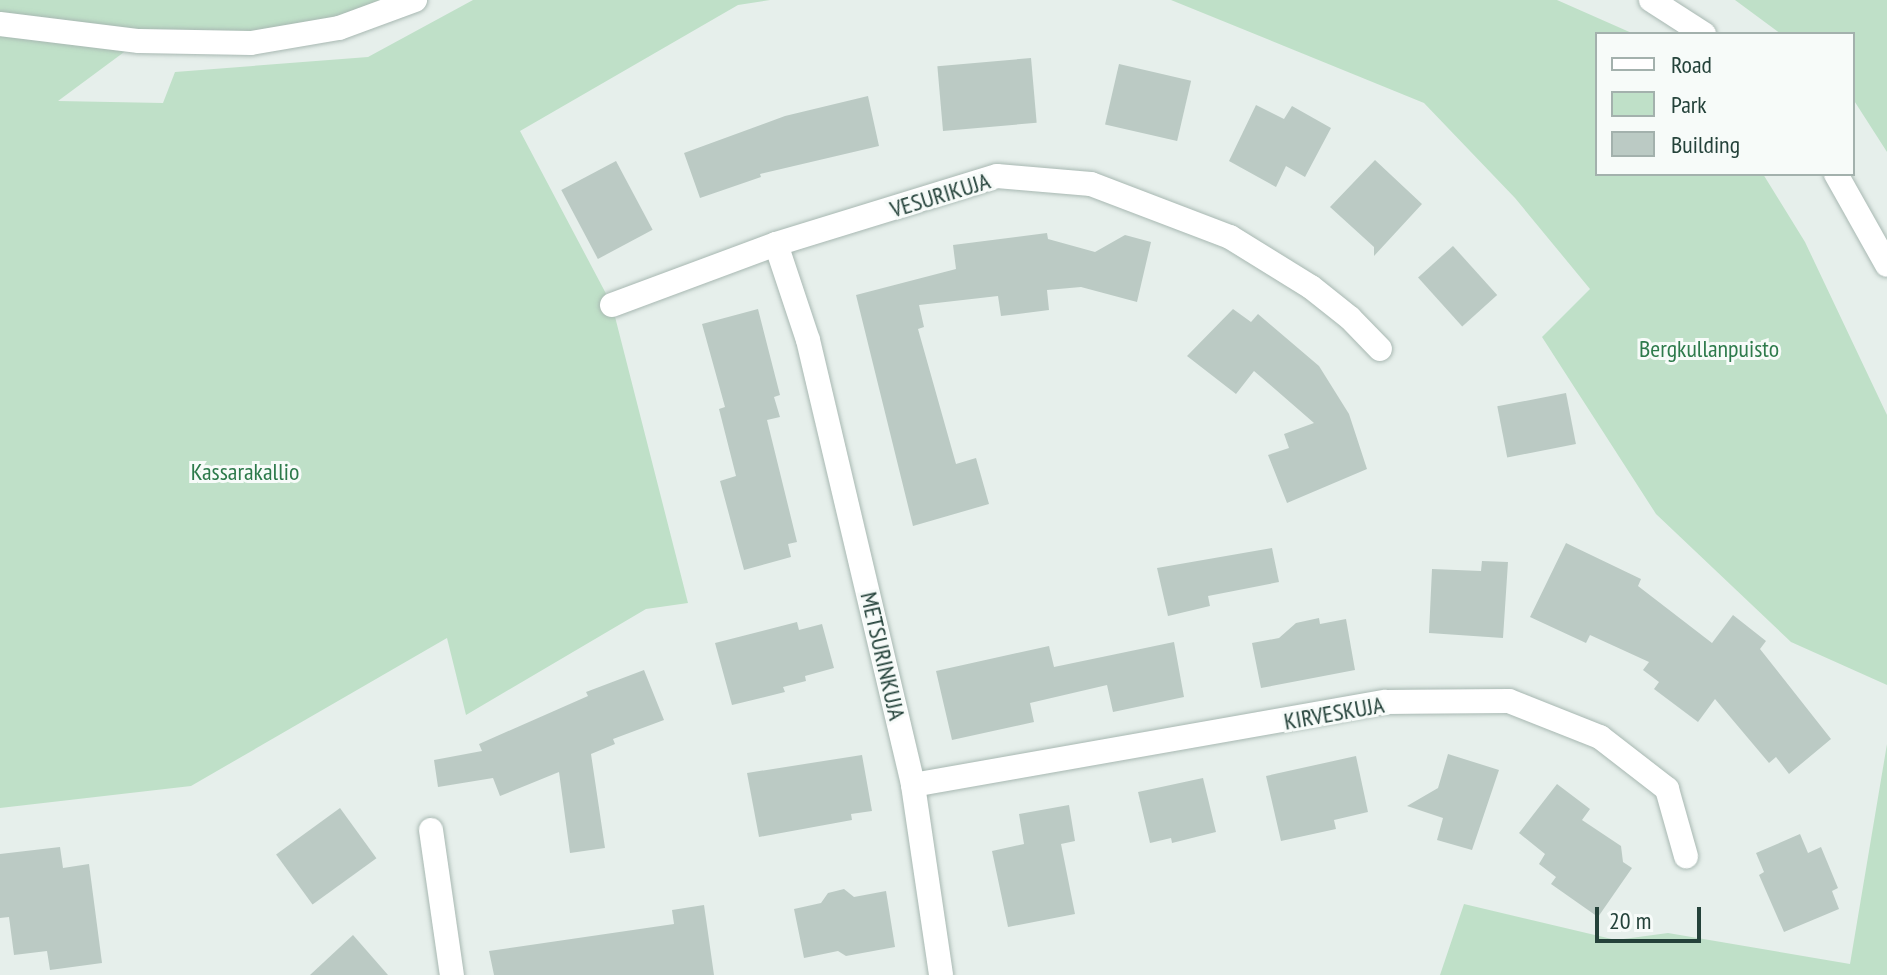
<!DOCTYPE html>
<html>
<head>
<meta charset="utf-8">
<style>
  body { margin:0 }
  #map { position:relative; width:1887px; height:975px; overflow:hidden; background:#e6efeb; font-family:"PT Sans Narrow",sans-serif }
  div>[style] { position:absolute }
  .green>* { inset:0; background:#bfe0c8 }
  .building>* { inset:0; background:#bbcac4; transform-origin:0 0 }
  .roads { filter:drop-shadow(0 0 2px #a8b8b2) drop-shadow(0 0 2px #a8b8b2) }
  .minor>* { height:24px; margin:-12px; padding:0 12px; transform-origin:12px; border-radius:12px; background:#fff }
  .tertiary>* { height:24px; margin:-12px; padding:0 12px; transform-origin:12px; border-radius:12px; background:#fff }
  .secondary>* { height:24px; margin:-12px; padding:0 12px; transform-origin:12px; border-radius:12px; background:#fff }
  span { translate:-50% -50%; white-space:nowrap; text-align:center; line-height:1.15; -webkit-text-stroke:6px #f7fbf9; paint-order:stroke }
  .street-label { font-size:24px; color:#24423a }
  .park-label { font-size:24px; color:#2d7a4b }
  .legend { position:absolute; left:1595px; top:32px; width:260px; height:144px; box-sizing:border-box; background:#f7fbf9; border:2px solid #a3b1ad; margin:0; padding:10px 14px; list-style:none; font-size:24px; color:#24423a }
  .legend li { display:flex; align-items:center; gap:16px; height:40px }
  .legend b { width:40px; border:2px solid #a3b1ad }
  .scale { position:absolute; left:1595px; top:907px; width:106px; height:36px; box-sizing:border-box; border:4px solid #24423a; border-top:0; padding-left:10px; font-size:24px; line-height:28px; white-space:nowrap; color:#24423a; -webkit-text-stroke:6px #f7fbf9; paint-order:stroke }
</style>
</head>
<body>
<div id="map">
  <div class="green">
    <div style="clip-path:polygon(0 0,415px 0,339px 28px,139px 41px,58px 101px,163px 103px,175px 72px,368px 57px,473px 0,770px 0,738px 5px,520px 131px,612px 305px,688px 603px,646px 609px,466px 715px,447px 638px,191px 786px,0 808px)"></div>
    <div style="clip-path:polygon(1171px 0,1557px 0,1634px 34px,1597px 34px,1597px 174px,1763px 174px,1805px 242px,1887px 415px,1887px 685px,1791px 642px,1656px 514px,1542px 337px,1590px 289px,1515px 198px,1424px 103px)"></div>
    <div style="clip-path:polygon(1735px 0,1887px 0,1887px 152px,1853px 99px,1853px 34px,1781px 34px)"></div>
    <div style="clip-path:polygon(1887px 744px,1887px 975px,1440px 975px,1464px 904px,1616px 940px,1668px 933px,1850px 964px)"></div>
  </div>
  <div class="building">
    <div style="left:1031px;top:58px;width:65px;height:94px;rotate:85deg"></div>
    <div style="left:1119px;top:64px;width:74px;height:62px;rotate:13deg"></div>
    <div style="clip-path:polygon(868px 96px,879px 146px,760px 174px,761px 177px,700px 198px,684px 153px,785px 116px)"></div>
    <div style="clip-path:polygon(1256px 105px,1284px 119px,1292px 106px,1331px 128px,1305px 177px,1286px 166px,1276px 187px,1229px 161px)"></div>
    <div style="clip-path:polygon(1375px 160px,1422px 204px,1374px 256px,1374px 247px,1330px 207px)"></div>
    <div style="left:616px;top:161px;width:78px;height:62px;rotate:62deg"></div>
    <div style="clip-path:polygon(1047px 233px,1048px 239px,1095px 252px,1125px 235px,1151px 242px,1137px 302px,1081px 287px,1047px 290px,1049px 310px,1001px 316px,998px 296px,919px 305px,924px 327px,918px 329px,956px 464px,976px 458px,989px 504px,913px 526px,856px 295px,956px 269px,953px 245px)"></div>
    <div style="left:1453px;top:246px;width:66px;height:47px;rotate:48deg"></div>
    <div style="clip-path:polygon(758px 309px,780px 395px,774px 397px,780px 417px,767px 420px,797px 542px,788px 544px,791px 557px,744px 570px,720px 481px,736px 476px,719px 409px,725px 407px,702px 324px)"></div>
    <div style="clip-path:polygon(1233px 309px,1251px 322px,1258px 314px,1319px 366px,1349px 414px,1367px 469px,1287px 503px,1268px 455px,1289px 448px,1284px 434px,1314px 423px,1254px 371px,1236px 394px,1187px 356px)"></div>
    <div style="left:1566px;top:393px;width:52px;height:70px;rotate:79deg"></div>
    <div style="clip-path:polygon(1566px 543px,1641px 579px,1638px 586px,1712px 643px,1733px 615px,1766px 641px,1760px 649px,1831px 739px,1789px 774px,1776px 757px,1769px 763px,1715px 699px,1698px 722px,1654px 689px,1659px 682px,1643px 670px,1649px 662px,1590px 635px,1586px 643px,1530px 617px)"></div>
    <div style="clip-path:polygon(1272px 548px,1279px 582px,1208px 596px,1210px 606px,1168px 616px,1157px 568px)"></div>
    <div style="clip-path:polygon(1482px 561px,1508px 562px,1503px 638px,1429px 633px,1432px 569px,1481px 571px)"></div>
    <div style="clip-path:polygon(1319px 618px,1320px 624px,1346px 619px,1355px 670px,1261px 688px,1252px 643px,1279px 638px,1296px 623px)"></div>
    <div style="clip-path:polygon(797px 622px,799px 630px,822px 624px,834px 668px,805px 676px,806px 681px,783px 687px,785px 692px,732px 705px,715px 643px)"></div>
    <div style="clip-path:polygon(1174px 642px,1184px 697px,1113px 712px,1107px 685px,1030px 703px,1034px 722px,952px 740px,936px 671px,1049px 646px,1054px 667px)"></div>
    <div style="clip-path:polygon(644px 670px,664px 720px,613px 739px,615px 744px,591px 754px,605px 848px,570px 853px,559px 772px,500px 796px,493px 778px,438px 787px,434px 760px,482px 751px,479px 744px,588px 696px,586px 692px)"></div>
    <div style="clip-path:polygon(1448px 754px,1499px 770px,1472px 850px,1437px 840px,1443px 818px,1407px 806px,1438px 788px)"></div>
    <div style="clip-path:polygon(862px 755px,872px 811px,851px 814px,852px 820px,759px 837px,747px 773px)"></div>
    <div style="clip-path:polygon(1356px 756px,1368px 812px,1334px 820px,1336px 829px,1281px 841px,1266px 776px)"></div>
    <div style="clip-path:polygon(1203px 778px,1216px 832px,1172px 843px,1171px 838px,1150px 843px,1138px 792px)"></div>
    <div style="clip-path:polygon(1557px 784px,1590px 809px,1582px 820px,1621px 846px,1623px 862px,1632px 868px,1598px 917px,1551px 884px,1556px 877px,1539px 864px,1545px 854px,1519px 833px)"></div>
    <div style="clip-path:polygon(1069px 805px,1075px 841px,1061px 844px,1075px 914px,1008px 927px,992px 851px,1024px 844px,1019px 814px)"></div>
    <div style="left:340px;top:808px;width:62px;height:79px;rotate:54deg"></div>
    <div style="clip-path:polygon(1800px 834px,1808px 853px,1821px 847px,1838px 888px,1832px 891px,1839px 909px,1784px 932px,1759px 875px,1764px 872px,1756px 853px)"></div>
    <div style="clip-path:polygon(60px 847px,63px 868px,89px 864px,102px 963px,50px 970px,47px 951px,14px 955px,9px 917px,0 918px,0 854px)"></div>
    <div style="clip-path:polygon(844px 889px,854px 897px,886px 891px,895px 947px,846px 956px,838px 951px,804px 958px,794px 909px,821px 903px,828px 893px)"></div>
    <div style="clip-path:polygon(704px 905px,714px 975px,494px 975px,489px 951px,674px 924px,672px 910px)"></div>
    <div style="clip-path:polygon(353px 935px,388px 975px,310px 975px)"></div>
  </div>
  <div class="roads">
    <div class="minor">
      <div style="left:776px;top:244px;width:101px;rotate:71.6deg"></div>
      <div style="left:808px;top:340px;width:457px;rotate:76.7deg"></div>
      <div style="left:913px;top:785px;width:192px;rotate:81.6deg"></div>
      <div style="left:612px;top:305px;width:175px;rotate:-20.4deg"></div>
      <div style="left:776px;top:244px;width:231px;rotate:-17.1deg"></div>
      <div style="left:997px;top:176px;width:94px;rotate:4.9deg"></div>
      <div style="left:1091px;top:184px;width:149px;rotate:20.9deg"></div>
      <div style="left:1230px;top:237px;width:95px;rotate:31.7deg"></div>
      <div style="left:1311px;top:287px;width:50px;rotate:38.5deg"></div>
      <div style="left:1350px;top:318px;width:43px;rotate:45.9deg"></div>
      <div style="left:913px;top:785px;width:480px;rotate:-10deg"></div>
      <div style="left:1386px;top:702px;width:123px;rotate:-0.5deg"></div>
      <div style="left:1509px;top:701px;width:98px;rotate:21.6deg"></div>
      <div style="left:1600px;top:737px;width:85px;rotate:37.8deg"></div>
      <div style="left:1667px;top:789px;width:70px;rotate:74.2deg"></div>
      <div style="left:431px;top:830px;width:147px;rotate:81.8deg"></div>
    </div>
    <div class="tertiary">
      <div style="left:1651px;top:0;width:63px;rotate:32.7deg"></div>
      <div style="left:1836px;top:174px;width:104px;rotate:60.7deg"></div>
    </div>
    <div class="secondary">
      <div style="left:0;top:24px;width:140px;rotate:7deg"></div>
      <div style="left:139px;top:41px;width:112px;rotate:1deg"></div>
      <div style="left:251px;top:43px;width:89px;rotate:-9.7deg"></div>
      <div style="left:339px;top:28px;width:81px;rotate:-20.2deg"></div>
    </div>
  </div>
  <div class="street-label">
    <span style="left:940px;top:195px;rotate:-17deg">VESURIKUJA</span>
    <span style="left:883px;top:656px;rotate:77deg">METSURINKUJA</span>
    <span style="left:1334px;top:713px;rotate:-10deg">KIRVESKUJA</span>
  </div>
  <div class="park-label">
    <span style="left:1709px;top:349px">Bergkullanpuisto</span>
    <span style="left:245px;top:472px">Kassarakallio</span>
  </div>
  <ul class="legend">
  <li><b style="height:10px;background:#fff"></b>Road</li>
  <li><b style="height:22px;background:#bfe0c8"></b>Park</li>
  <li><b style="height:22px;background:#bbcac4"></b>Building</li>
  </ul>
  <div class="scale">20 m</div>
</div>
</body>
</html>
